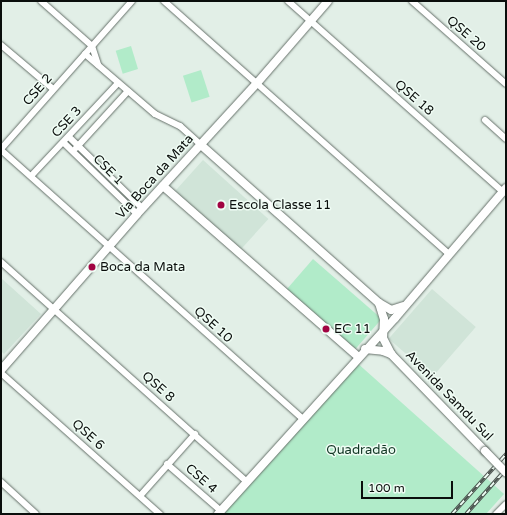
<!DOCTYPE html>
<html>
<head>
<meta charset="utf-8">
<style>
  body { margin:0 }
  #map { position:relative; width:507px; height:515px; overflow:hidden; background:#e2efe7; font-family:"Varela Round",sans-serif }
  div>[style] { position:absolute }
  .built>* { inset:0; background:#d0e4d8; transform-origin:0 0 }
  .green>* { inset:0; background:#b1ebc9; transform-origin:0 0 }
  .roads { filter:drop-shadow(0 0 1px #66716a) drop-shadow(0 0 1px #66716a) }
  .minor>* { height:6px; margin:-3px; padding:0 3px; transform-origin:3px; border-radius:3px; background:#fff }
  .tertiary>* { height:8px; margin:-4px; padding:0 4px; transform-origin:4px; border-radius:4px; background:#fff }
  .rail>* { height:3.5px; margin-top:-1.75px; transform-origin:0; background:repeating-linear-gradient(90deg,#effcf4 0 6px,#4d5450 0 12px); box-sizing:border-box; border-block:1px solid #4d5450 }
  .bridges { filter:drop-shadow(0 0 1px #66716a) drop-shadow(0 0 1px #66716a) }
  .tertiary-bridge>* { height:8px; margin:-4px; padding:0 4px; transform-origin:4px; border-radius:4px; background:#fff }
  .dots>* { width:11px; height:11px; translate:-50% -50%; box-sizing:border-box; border:2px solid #effcf4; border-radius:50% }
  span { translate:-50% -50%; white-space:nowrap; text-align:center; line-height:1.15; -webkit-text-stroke:3px #effcf4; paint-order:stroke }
  .street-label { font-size:13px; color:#0a0e0c }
  .poi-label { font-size:13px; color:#0a0e0c }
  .left { translate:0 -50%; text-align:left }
  .park-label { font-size:13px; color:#103623 }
  .frame { position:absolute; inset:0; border:2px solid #0a0e0c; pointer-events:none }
  .scale { position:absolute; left:361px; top:481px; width:92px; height:18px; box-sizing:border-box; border:2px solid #0a0e0c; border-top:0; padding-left:5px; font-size:12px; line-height:14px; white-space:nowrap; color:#0a0e0c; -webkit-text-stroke:3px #effcf4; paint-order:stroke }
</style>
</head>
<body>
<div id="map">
  <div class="built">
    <div style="left:203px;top:160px;width:88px;height:43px;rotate:42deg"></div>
    <div style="clip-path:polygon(1px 278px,41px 314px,4px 354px,1px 351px)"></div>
    <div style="left:432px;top:289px;width:58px;height:66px;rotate:41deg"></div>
  </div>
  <div class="green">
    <div style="left:131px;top:46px;width:24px;height:16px;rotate:73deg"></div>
    <div style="left:201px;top:70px;width:28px;height:19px;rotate:72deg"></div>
    <div style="left:313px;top:259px;width:91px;height:40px;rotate:41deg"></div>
    <div style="clip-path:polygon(355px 361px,504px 494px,486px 514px,219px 514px)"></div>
  </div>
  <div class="roads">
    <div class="minor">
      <div style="left:41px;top:1px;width:68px;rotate:41.4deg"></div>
      <div style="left:92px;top:46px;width:20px;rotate:72deg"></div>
      <div style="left:164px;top:1px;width:381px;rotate:41.6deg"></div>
      <div style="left:288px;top:1px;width:288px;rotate:41.6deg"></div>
      <div style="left:412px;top:1px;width:125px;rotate:41.4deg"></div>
      <div style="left:1px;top:45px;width:68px;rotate:40.2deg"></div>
      <div style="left:85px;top:54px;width:92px;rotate:40.6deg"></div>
      <div style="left:155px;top:114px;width:28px;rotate:26deg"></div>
      <div style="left:180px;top:126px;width:28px;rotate:42deg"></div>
      <div style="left:485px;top:120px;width:28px;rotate:42deg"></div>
      <div style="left:69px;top:137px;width:102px;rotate:44.2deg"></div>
      <div style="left:64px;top:143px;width:102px;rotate:44.2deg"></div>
      <div style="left:76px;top:148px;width:77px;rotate:-47.6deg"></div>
      <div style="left:1px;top:149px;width:198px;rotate:-48.5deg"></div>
      <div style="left:1px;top:150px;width:404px;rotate:41.7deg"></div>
      <div style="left:32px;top:175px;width:126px;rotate:-46.9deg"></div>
      <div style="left:1px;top:262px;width:330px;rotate:41.8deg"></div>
      <div style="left:1px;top:373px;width:213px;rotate:41.6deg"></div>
      <div style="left:167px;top:464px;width:72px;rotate:41deg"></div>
      <div style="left:1px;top:482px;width:47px;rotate:42.4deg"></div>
      <div style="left:140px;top:496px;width:83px;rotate:-48.4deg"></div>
      <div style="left:496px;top:514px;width:14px;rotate:-45deg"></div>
    </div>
    <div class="tertiary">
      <div style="left:201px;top:145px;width:238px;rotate:41.6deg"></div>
      <div style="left:379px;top:303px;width:17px;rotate:73deg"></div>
      <div style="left:384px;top:319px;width:19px;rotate:93deg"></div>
      <div style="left:383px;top:338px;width:18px;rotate:63deg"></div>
      <div style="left:391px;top:354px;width:135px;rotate:45.9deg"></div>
      <div style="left:163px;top:186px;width:259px;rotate:41.2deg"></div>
      <div style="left:379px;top:303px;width:14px;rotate:30deg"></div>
      <div style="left:391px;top:310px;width:13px;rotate:-18deg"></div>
      <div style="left:365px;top:349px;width:18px;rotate:6deg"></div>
      <div style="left:383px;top:351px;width:9px;rotate:21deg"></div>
      <div style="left:1px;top:370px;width:207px;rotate:-48.9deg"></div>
      <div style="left:137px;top:214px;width:178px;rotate:-47.5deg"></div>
      <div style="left:257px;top:83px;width:108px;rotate:-49.1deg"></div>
      <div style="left:218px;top:514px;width:264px;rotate:-47.9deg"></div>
      <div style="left:395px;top:318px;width:171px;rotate:-49.5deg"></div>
    </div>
  </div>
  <div class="rail">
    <div style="left:452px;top:514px;width:81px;rotate:-48deg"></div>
    <div style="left:466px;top:514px;width:60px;rotate:-48.4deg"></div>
  </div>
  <div class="bridges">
    <div class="tertiary-bridge">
      <div style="left:485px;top:451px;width:30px;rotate:46deg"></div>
    </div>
  </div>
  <div class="dots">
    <div style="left:221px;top:205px;background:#a10442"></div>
    <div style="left:92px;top:267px;background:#a10442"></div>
    <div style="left:326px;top:329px;background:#a10442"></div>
  </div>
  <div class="street-label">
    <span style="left:466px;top:34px;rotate:41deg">QSE 20</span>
    <span style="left:38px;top:90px;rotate:-49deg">CSE 2</span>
    <span style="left:414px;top:98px;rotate:41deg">QSE 18</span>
    <span style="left:67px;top:122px;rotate:-47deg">CSE 3</span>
    <span style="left:108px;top:170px;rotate:45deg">CSE 1</span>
    <span style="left:155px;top:177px;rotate:-48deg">Via Boca da Mata</span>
    <span style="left:213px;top:325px;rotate:42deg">QSE 10</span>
    <span style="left:158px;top:387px;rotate:41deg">QSE 8</span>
    <span style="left:449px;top:396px;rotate:46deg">Avenida Samdu Sul</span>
    <span style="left:88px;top:435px;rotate:42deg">QSE 6</span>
    <span style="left:201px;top:479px;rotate:41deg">CSE 4</span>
  </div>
  <div class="poi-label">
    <span class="left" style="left:229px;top:205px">Escola Classe 11</span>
    <span class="left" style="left:100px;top:267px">Boca da Mata</span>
    <span class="left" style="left:334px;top:329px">EC 11</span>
  </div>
  <div class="park-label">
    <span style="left:361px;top:450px">Quadradão</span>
  </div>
  <div class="frame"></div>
  <div class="scale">100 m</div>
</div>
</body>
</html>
